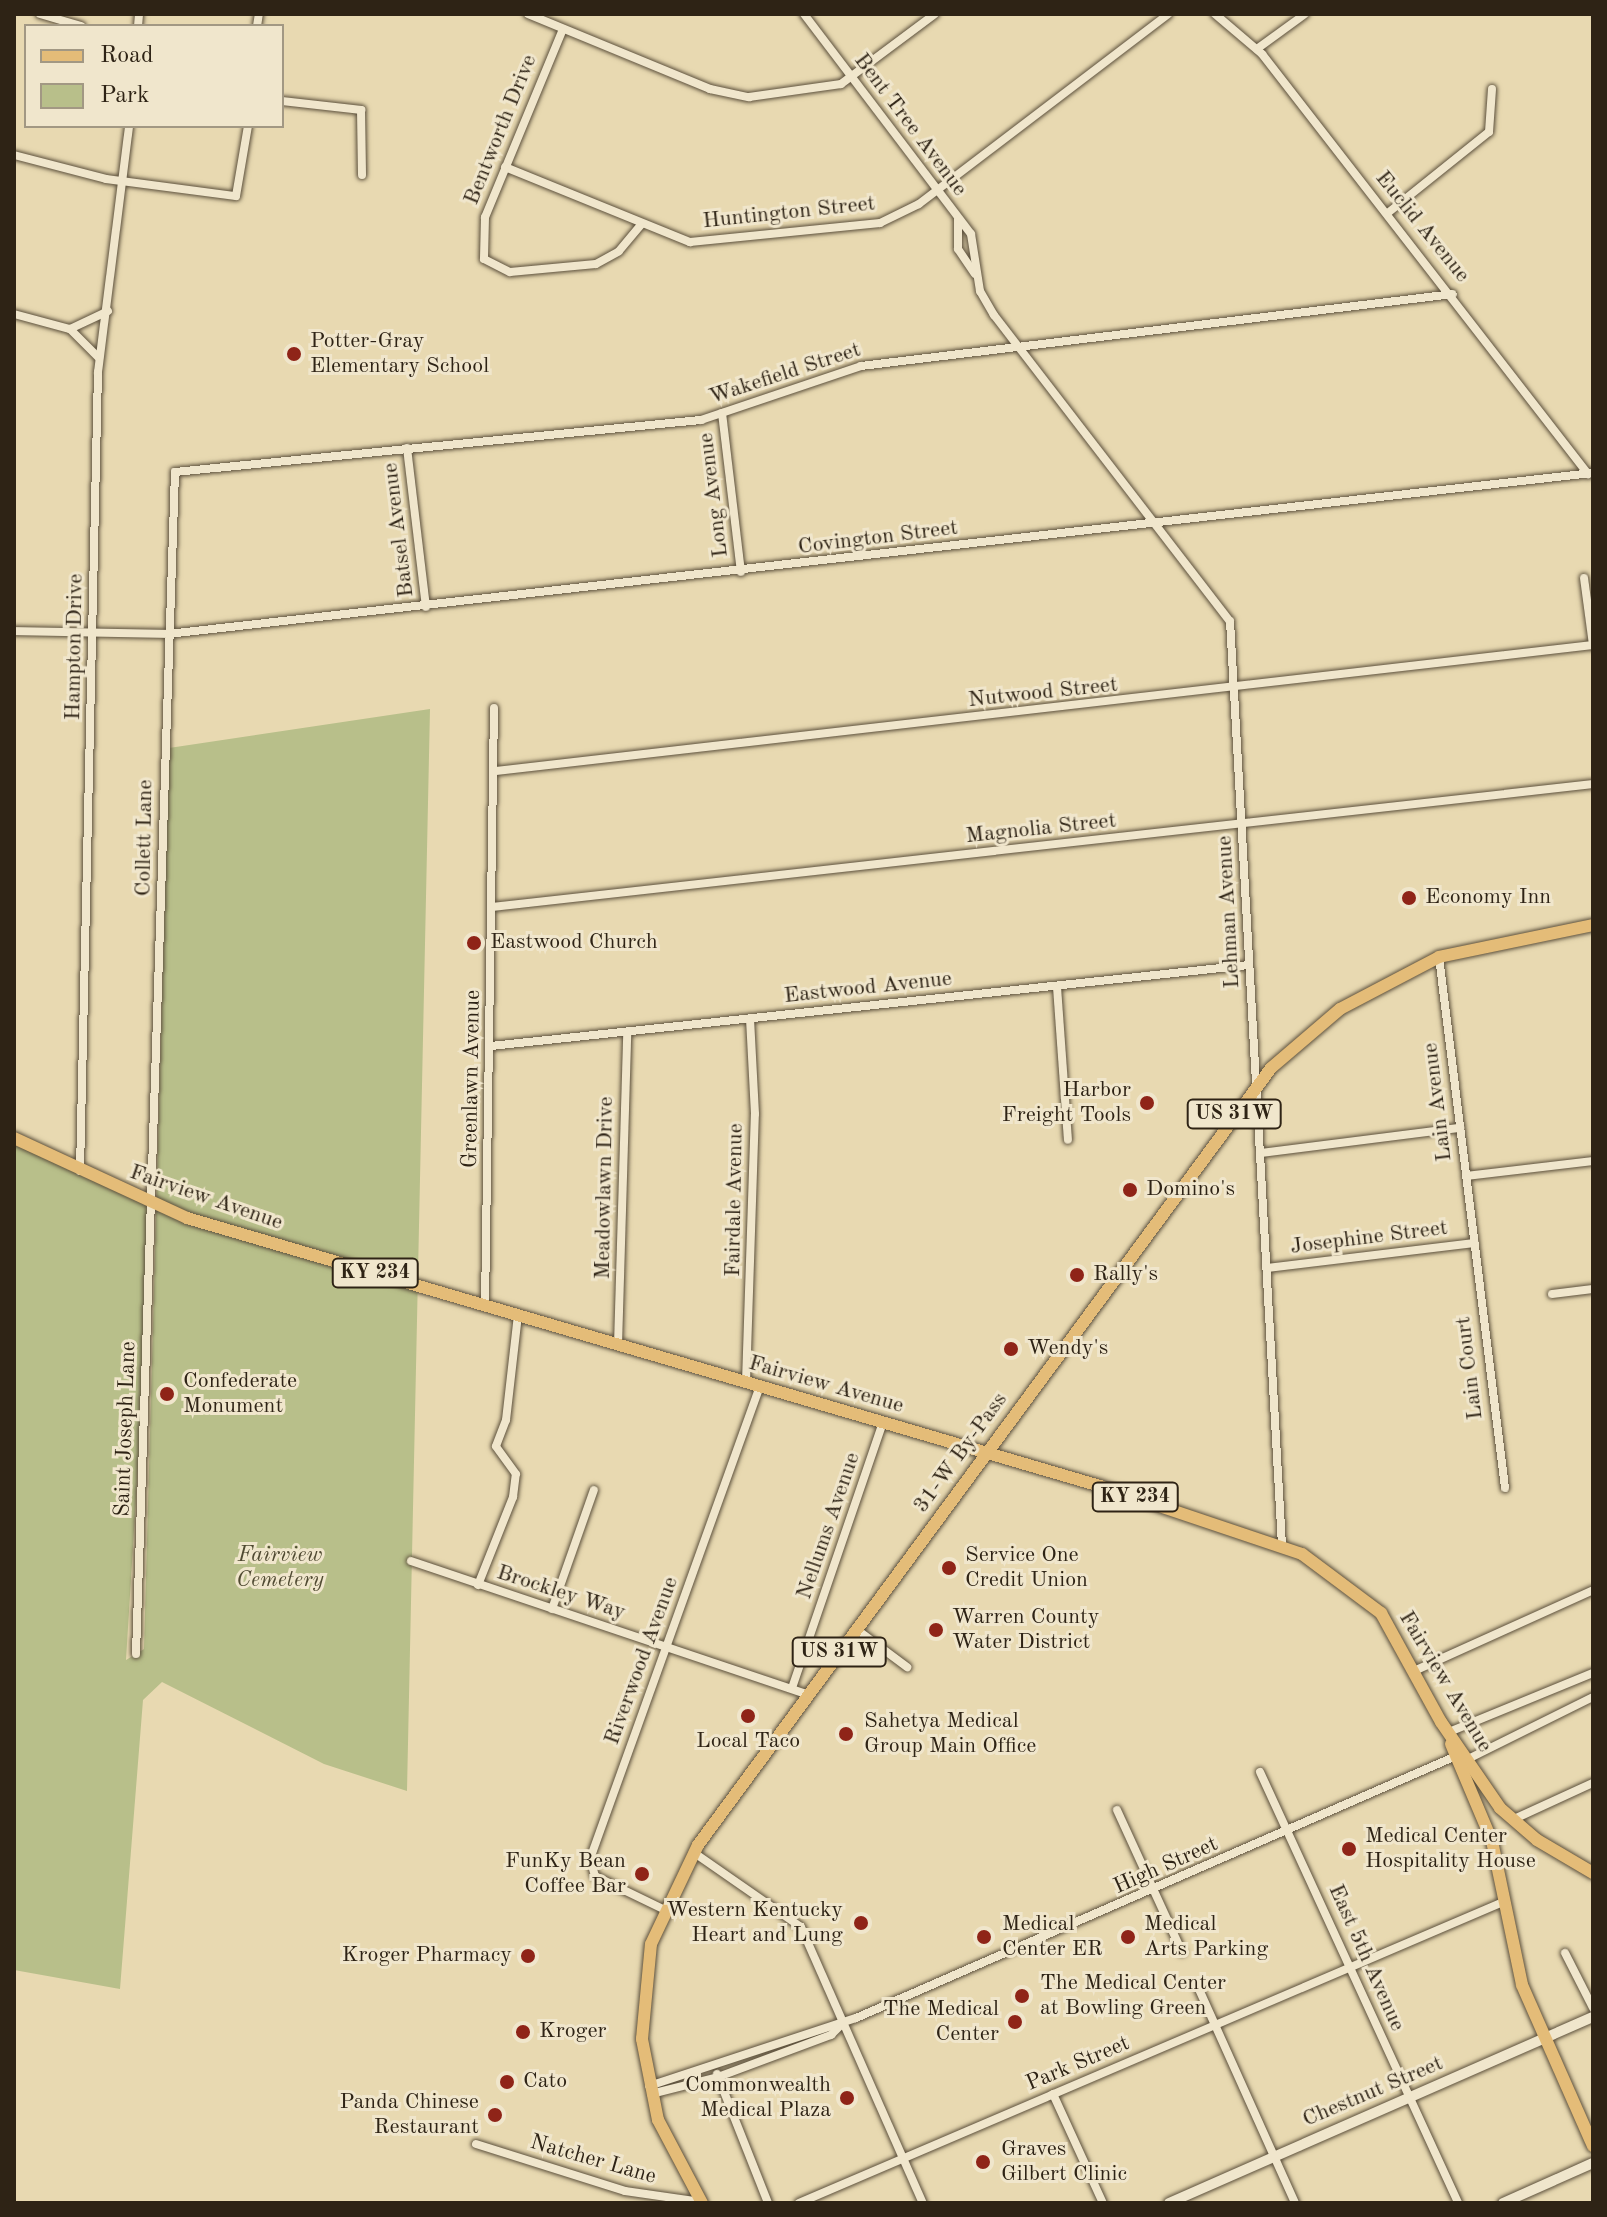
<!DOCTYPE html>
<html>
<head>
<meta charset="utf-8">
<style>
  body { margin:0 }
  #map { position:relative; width:1607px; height:2217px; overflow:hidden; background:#e8d9b1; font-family:"Old Standard TT",serif }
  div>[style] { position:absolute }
  .green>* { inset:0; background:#b8bf8a }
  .roads { filter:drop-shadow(0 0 2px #5c503c) drop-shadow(0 0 2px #5c503c) }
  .minor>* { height:8px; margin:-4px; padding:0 4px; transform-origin:4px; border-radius:4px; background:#f0e6cc }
  .tertiary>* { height:10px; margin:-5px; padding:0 5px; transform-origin:5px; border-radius:5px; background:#f0e6cc }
  .primary>* { height:12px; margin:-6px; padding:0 6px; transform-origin:6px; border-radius:6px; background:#e4bc78 }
  .dots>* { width:22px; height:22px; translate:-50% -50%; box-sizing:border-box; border:4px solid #f0e6cc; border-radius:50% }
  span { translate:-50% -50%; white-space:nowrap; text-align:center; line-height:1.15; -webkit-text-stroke:6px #f0e6cc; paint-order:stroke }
  .shield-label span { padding:2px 6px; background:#f0e6cc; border:2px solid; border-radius:6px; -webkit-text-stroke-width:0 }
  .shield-label { font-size:20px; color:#2e2315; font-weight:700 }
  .street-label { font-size:22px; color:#2e2315 }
  .poi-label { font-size:22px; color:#2e2315 }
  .left { translate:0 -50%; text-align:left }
  .right { translate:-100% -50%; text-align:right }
  .park-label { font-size:22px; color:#504a32; font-style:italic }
  .frame { position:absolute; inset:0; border:16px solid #2e2315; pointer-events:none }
  .legend { position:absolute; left:24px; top:24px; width:260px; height:104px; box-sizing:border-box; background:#f0e6cc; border:2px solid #a29883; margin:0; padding:10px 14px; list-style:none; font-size:24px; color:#2e2315 }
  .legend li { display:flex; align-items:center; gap:16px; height:40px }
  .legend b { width:40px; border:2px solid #a29883 }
</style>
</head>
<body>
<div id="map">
  <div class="green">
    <div style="clip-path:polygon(430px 709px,407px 1791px,324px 1764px,162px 1682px,143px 1700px,120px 1989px,14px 1970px,14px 1138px,154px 1205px,126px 1660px,144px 1649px,169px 748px)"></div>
  </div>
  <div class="roads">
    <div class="minor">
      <div style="left:40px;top:14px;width:43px;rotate:16.3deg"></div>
      <div style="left:528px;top:14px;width:197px;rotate:22.4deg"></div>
      <div style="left:710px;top:89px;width:40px;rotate:12deg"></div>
      <div style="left:749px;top:97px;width:93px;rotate:-8deg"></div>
      <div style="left:841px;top:84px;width:117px;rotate:-36.7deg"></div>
      <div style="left:804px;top:14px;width:276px;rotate:52.8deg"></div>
      <div style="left:971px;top:234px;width:58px;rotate:81deg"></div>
      <div style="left:980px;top:291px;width:28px;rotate:60deg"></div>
      <div style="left:994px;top:315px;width:386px;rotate:52.4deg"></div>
      <div style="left:1230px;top:621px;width:926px;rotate:86.78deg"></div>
      <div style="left:1215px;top:14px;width:62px;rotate:40.4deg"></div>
      <div style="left:1262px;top:54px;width:532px;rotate:52.18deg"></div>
      <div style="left:138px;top:26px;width:12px;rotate:-85deg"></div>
      <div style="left:257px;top:26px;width:12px;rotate:-81deg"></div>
      <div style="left:563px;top:29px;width:204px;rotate:112.5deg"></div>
      <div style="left:485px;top:217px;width:42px;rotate:91.4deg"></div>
      <div style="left:484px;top:259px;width:29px;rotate:27deg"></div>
      <div style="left:510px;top:272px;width:86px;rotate:-5.3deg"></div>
      <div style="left:596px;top:264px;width:26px;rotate:-29deg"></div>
      <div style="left:619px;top:251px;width:35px;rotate:-50deg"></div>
      <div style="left:1257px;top:49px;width:59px;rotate:-36.1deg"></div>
      <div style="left:282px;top:101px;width:80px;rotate:6.5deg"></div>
      <div style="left:361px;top:110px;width:65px;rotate:89.1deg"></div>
      <div style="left:14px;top:155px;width:95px;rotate:14.6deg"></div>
      <div style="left:106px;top:179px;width:131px;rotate:7.5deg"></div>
      <div style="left:236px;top:196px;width:71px;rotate:-80.3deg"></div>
      <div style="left:505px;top:167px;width:200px;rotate:22.1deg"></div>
      <div style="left:690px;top:242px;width:191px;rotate:-5.7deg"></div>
      <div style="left:880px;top:223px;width:43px;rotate:-26deg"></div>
      <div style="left:919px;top:204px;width:313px;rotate:-37.3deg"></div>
      <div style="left:1389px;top:212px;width:128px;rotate:-38.7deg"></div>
      <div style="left:1489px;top:132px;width:43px;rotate:-86deg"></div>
      <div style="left:958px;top:219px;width:30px;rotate:90deg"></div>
      <div style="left:958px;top:249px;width:30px;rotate:56deg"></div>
      <div style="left:14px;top:314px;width:58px;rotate:15deg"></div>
      <div style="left:70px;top:329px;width:41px;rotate:45deg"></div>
      <div style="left:70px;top:329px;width:42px;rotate:-25.3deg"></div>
      <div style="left:722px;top:413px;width:160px;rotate:83.2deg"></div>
      <div style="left:407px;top:448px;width:160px;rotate:83.2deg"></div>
      <div style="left:1584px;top:578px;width:68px;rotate:82.3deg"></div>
      <div style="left:14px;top:631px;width:154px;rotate:1.1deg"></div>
      <div style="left:168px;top:634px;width:1434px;rotate:-6.45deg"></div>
      <div style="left:496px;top:771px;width:1104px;rotate:-6.55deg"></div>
      <div style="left:492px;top:907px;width:1108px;rotate:-6.37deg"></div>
      <div style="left:1439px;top:957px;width:535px;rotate:82.91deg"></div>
      <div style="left:1057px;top:987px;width:153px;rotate:85.9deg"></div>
      <div style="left:491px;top:1046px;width:762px;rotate:-6.1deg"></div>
      <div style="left:1261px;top:1153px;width:201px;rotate:-7.2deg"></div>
      <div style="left:80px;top:1171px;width:799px;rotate:-88.71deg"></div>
      <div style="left:98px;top:372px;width:248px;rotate:-82.8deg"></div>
      <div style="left:1466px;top:1176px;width:128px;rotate:-6.7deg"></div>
      <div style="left:1267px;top:1268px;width:209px;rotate:-6.9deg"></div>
      <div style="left:1552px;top:1294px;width:41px;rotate:-7deg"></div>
      <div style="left:485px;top:1306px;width:598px;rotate:-89.14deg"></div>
      <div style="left:618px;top:1345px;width:312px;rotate:-88.3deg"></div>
      <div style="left:746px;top:1382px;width:268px;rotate:-88.1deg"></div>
      <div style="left:755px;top:1114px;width:96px;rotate:-93deg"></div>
      <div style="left:411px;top:1561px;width:418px;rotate:18.6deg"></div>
      <div style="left:478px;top:1585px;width:95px;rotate:-68.3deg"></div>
      <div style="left:513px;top:1497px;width:23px;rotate:-83deg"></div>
      <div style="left:516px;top:1474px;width:34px;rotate:-126deg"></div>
      <div style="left:496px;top:1446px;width:28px;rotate:-69deg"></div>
      <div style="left:506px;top:1420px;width:106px;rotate:-83.5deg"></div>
      <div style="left:552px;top:1609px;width:126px;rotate:-70.6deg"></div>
      <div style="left:856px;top:1629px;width:64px;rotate:36.7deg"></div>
      <div style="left:136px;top:1654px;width:1183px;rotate:-88.11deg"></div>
      <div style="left:175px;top:472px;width:529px;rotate:-5.65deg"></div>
      <div style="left:701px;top:420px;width:169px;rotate:-18.6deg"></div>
      <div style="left:861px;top:366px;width:596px;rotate:-6.93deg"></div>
      <div style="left:1414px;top:1671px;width:196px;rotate:-24.3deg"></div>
      <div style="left:792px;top:1688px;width:281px;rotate:-71.1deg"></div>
      <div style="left:1449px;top:1732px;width:156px;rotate:-22.3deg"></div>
      <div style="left:1468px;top:1759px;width:140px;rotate:-26.4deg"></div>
      <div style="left:1260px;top:1772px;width:474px;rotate:65.3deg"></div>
      <div style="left:1117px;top:1810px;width:156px;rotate:65.4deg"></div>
      <div style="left:1512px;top:1820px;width:89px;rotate:-24.6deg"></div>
      <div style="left:693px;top:1852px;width:131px;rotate:34.8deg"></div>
      <div style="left:801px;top:1927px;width:302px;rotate:66.2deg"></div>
      <div style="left:663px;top:1909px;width:76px;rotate:-154.1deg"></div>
      <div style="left:595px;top:1876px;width:18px;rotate:-106deg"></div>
      <div style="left:590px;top:1859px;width:503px;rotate:-70.23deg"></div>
      <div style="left:1565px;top:1953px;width:62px;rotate:63deg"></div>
      <div style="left:1198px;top:1987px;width:237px;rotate:65.8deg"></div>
      <div style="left:717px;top:2074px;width:139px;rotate:68.4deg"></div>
      <div style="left:649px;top:2086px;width:218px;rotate:-18.2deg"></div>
      <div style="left:856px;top:2018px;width:655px;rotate:-23.59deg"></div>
      <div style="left:651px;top:2094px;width:69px;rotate:-14.2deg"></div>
      <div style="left:718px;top:2077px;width:121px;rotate:-20.4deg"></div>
      <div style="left:831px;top:2035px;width:17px;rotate:-45deg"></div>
      <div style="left:1053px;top:2094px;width:120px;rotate:65.4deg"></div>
      <div style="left:476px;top:2144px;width:156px;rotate:17.5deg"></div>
      <div style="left:625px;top:2191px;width:77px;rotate:8.2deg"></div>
      <div style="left:799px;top:2203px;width:766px;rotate:-23.15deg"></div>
    </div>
    <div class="tertiary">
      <div style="left:1169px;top:2203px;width:463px;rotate:-23.7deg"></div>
      <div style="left:1503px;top:2203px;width:98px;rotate:-24deg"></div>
    </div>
    <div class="primary">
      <div style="left:14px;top:1138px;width:191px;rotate:24.8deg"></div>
      <div style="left:187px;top:1218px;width:952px;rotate:16.36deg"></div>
      <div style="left:1100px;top:1486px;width:213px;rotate:18.6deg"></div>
      <div style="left:1302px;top:1554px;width:99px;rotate:36.8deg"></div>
      <div style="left:1381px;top:1613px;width:124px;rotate:61.2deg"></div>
      <div style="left:1441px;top:1722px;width:104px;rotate:55.5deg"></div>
      <div style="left:1500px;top:1808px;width:49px;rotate:40.9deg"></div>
      <div style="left:1537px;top:1840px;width:65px;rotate:30.5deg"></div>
      <div style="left:1451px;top:1744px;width:105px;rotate:67.1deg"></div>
      <div style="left:1492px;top:1841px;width:147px;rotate:78.2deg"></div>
      <div style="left:1522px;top:1985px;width:176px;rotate:66.2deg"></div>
      <div style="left:702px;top:2203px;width:94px;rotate:-117.9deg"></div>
      <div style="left:658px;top:2120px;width:83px;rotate:-101.2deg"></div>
      <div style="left:642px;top:2039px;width:95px;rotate:-84.6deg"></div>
      <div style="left:651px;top:1944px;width:110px;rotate:-64.6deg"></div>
      <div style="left:698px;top:1845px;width:965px;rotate:-53.59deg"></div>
      <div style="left:1271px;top:1068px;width:91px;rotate:-40.5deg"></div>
      <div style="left:1340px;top:1009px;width:112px;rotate:-27.7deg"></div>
      <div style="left:1439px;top:957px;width:157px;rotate:-11.7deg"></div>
    </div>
  </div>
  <div class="dots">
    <div style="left:294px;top:354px;background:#8f2418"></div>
    <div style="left:1409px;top:898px;background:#8f2418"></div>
    <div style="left:474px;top:943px;background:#8f2418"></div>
    <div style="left:1147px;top:1103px;background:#8f2418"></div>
    <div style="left:1130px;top:1190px;background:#8f2418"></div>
    <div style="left:1077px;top:1275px;background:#8f2418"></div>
    <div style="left:1011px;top:1349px;background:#8f2418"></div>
    <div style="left:167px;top:1394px;background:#8f2418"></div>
    <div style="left:949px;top:1568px;background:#8f2418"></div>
    <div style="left:936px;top:1630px;background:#8f2418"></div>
    <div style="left:748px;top:1716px;background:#8f2418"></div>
    <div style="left:846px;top:1734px;background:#8f2418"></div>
    <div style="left:1349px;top:1849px;background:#8f2418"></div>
    <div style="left:642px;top:1874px;background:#8f2418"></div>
    <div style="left:861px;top:1923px;background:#8f2418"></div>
    <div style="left:984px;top:1937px;background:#8f2418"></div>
    <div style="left:1128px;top:1937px;background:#8f2418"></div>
    <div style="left:528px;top:1956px;background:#8f2418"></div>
    <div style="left:1022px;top:1996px;background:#8f2418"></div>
    <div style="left:1015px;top:2022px;background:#8f2418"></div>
    <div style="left:523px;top:2032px;background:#8f2418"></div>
    <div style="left:507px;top:2082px;background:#8f2418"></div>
    <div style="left:847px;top:2098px;background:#8f2418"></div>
    <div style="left:495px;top:2115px;background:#8f2418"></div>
    <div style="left:983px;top:2162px;background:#8f2418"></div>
  </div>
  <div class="shield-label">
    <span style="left:1234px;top:1114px">US 31W</span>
    <span style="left:375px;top:1273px">KY 234</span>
    <span style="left:1135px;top:1497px">KY 234</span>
    <span style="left:839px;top:1652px">US 31W</span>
  </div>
  <div class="street-label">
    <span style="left:910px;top:125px;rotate:53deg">Bent Tree Avenue</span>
    <span style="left:501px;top:130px;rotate:-68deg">Bentworth Drive</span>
    <span style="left:789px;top:213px;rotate:-6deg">Huntington Street</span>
    <span style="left:1422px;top:227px;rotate:51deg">Euclid Avenue</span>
    <span style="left:785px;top:374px;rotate:-18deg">Wakefield Street</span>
    <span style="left:714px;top:495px;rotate:-97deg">Long Avenue</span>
    <span style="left:399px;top:530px;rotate:-97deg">Batsel Avenue</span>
    <span style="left:878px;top:538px;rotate:-7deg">Covington Street</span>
    <span style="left:75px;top:647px;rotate:-89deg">Hampton Drive</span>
    <span style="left:1043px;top:693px;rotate:-6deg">Nutwood Street</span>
    <span style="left:1041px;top:829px;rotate:-6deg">Magnolia Street</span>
    <span style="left:145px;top:838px;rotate:-89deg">Collett Lane</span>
    <span style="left:1229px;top:912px;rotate:-93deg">Lehman Avenue</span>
    <span style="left:868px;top:988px;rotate:-6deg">Eastwood Avenue</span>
    <span style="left:472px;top:1079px;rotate:-89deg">Greenlawn Avenue</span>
    <span style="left:1438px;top:1102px;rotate:-97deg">Lain Avenue</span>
    <span style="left:605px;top:1188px;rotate:-89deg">Meadowlawn Drive</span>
    <span style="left:206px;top:1198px;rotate:19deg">Fairview Avenue</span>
    <span style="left:735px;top:1200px;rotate:-89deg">Fairdale Avenue</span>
    <span style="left:1369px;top:1238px;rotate:-7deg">Josephine Street</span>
    <span style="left:1470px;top:1368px;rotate:-97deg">Lain Court</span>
    <span style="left:826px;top:1385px;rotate:16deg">Fairview Avenue</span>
    <span style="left:126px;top:1429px;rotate:-88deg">Saint Joseph Lane</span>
    <span style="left:961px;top:1453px;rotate:-54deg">31-W By-Pass</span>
    <span style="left:829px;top:1526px;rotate:-71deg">Nellums Avenue</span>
    <span style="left:561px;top:1593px;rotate:18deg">Brockley Way</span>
    <span style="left:642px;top:1661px;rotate:-70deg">Riverwood Avenue</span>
    <span style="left:1445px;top:1682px;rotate:59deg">Fairview Avenue</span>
    <span style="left:1166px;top:1866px;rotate:-24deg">High Street</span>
    <span style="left:1366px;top:1958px;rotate:66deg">East 5th Avenue</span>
    <span style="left:1078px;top:2064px;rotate:-23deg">Park Street</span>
    <span style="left:1373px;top:2092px;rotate:-23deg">Chestnut Street</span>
    <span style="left:593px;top:2160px;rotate:16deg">Natcher Lane</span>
  </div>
  <div class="poi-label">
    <span class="left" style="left:310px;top:354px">Potter-Gray<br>Elementary School</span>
    <span class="left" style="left:1425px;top:898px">Economy Inn</span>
    <span class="left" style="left:490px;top:943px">Eastwood Church</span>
    <span class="right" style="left:1131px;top:1103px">Harbor<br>Freight Tools</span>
    <span class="left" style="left:1146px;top:1190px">Domino's</span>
    <span class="left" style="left:1093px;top:1275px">Rally's</span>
    <span class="left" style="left:1027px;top:1349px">Wendy's</span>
    <span class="left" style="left:183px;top:1394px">Confederate<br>Monument</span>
    <span class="left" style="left:965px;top:1568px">Service One<br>Credit Union</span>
    <span class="left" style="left:952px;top:1630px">Warren County<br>Water District</span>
    <span class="left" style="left:864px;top:1734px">Sahetya Medical<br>Group Main Office</span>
    <span style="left:748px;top:1742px">Local Taco</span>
    <span class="left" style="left:1365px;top:1849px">Medical Center<br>Hospitality House</span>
    <span class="right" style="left:626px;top:1874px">FunKy Bean<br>Coffee Bar</span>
    <span class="right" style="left:843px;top:1923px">Western Kentucky<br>Heart and Lung</span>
    <span class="left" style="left:1002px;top:1937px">Medical<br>Center ER</span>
    <span class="left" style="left:1144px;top:1937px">Medical<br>Arts Parking</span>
    <span class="right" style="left:512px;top:1956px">Kroger Pharmacy</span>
    <span class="left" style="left:1040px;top:1996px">The Medical Center<br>at Bowling Green</span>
    <span class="right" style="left:999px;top:2022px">The Medical<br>Center</span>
    <span class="left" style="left:539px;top:2032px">Kroger</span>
    <span class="left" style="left:523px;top:2082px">Cato</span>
    <span class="right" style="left:831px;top:2098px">Commonwealth<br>Medical Plaza</span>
    <span class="right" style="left:479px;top:2115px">Panda Chinese<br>Restaurant</span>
    <span class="left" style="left:1001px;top:2162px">Graves<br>Gilbert Clinic</span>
  </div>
  <div class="park-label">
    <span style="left:280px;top:1568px">Fairview<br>Cemetery</span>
  </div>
  <div class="frame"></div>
  <ul class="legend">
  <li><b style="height:10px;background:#e4bc78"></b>Road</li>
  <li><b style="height:22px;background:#b8bf8a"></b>Park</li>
  </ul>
</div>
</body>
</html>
